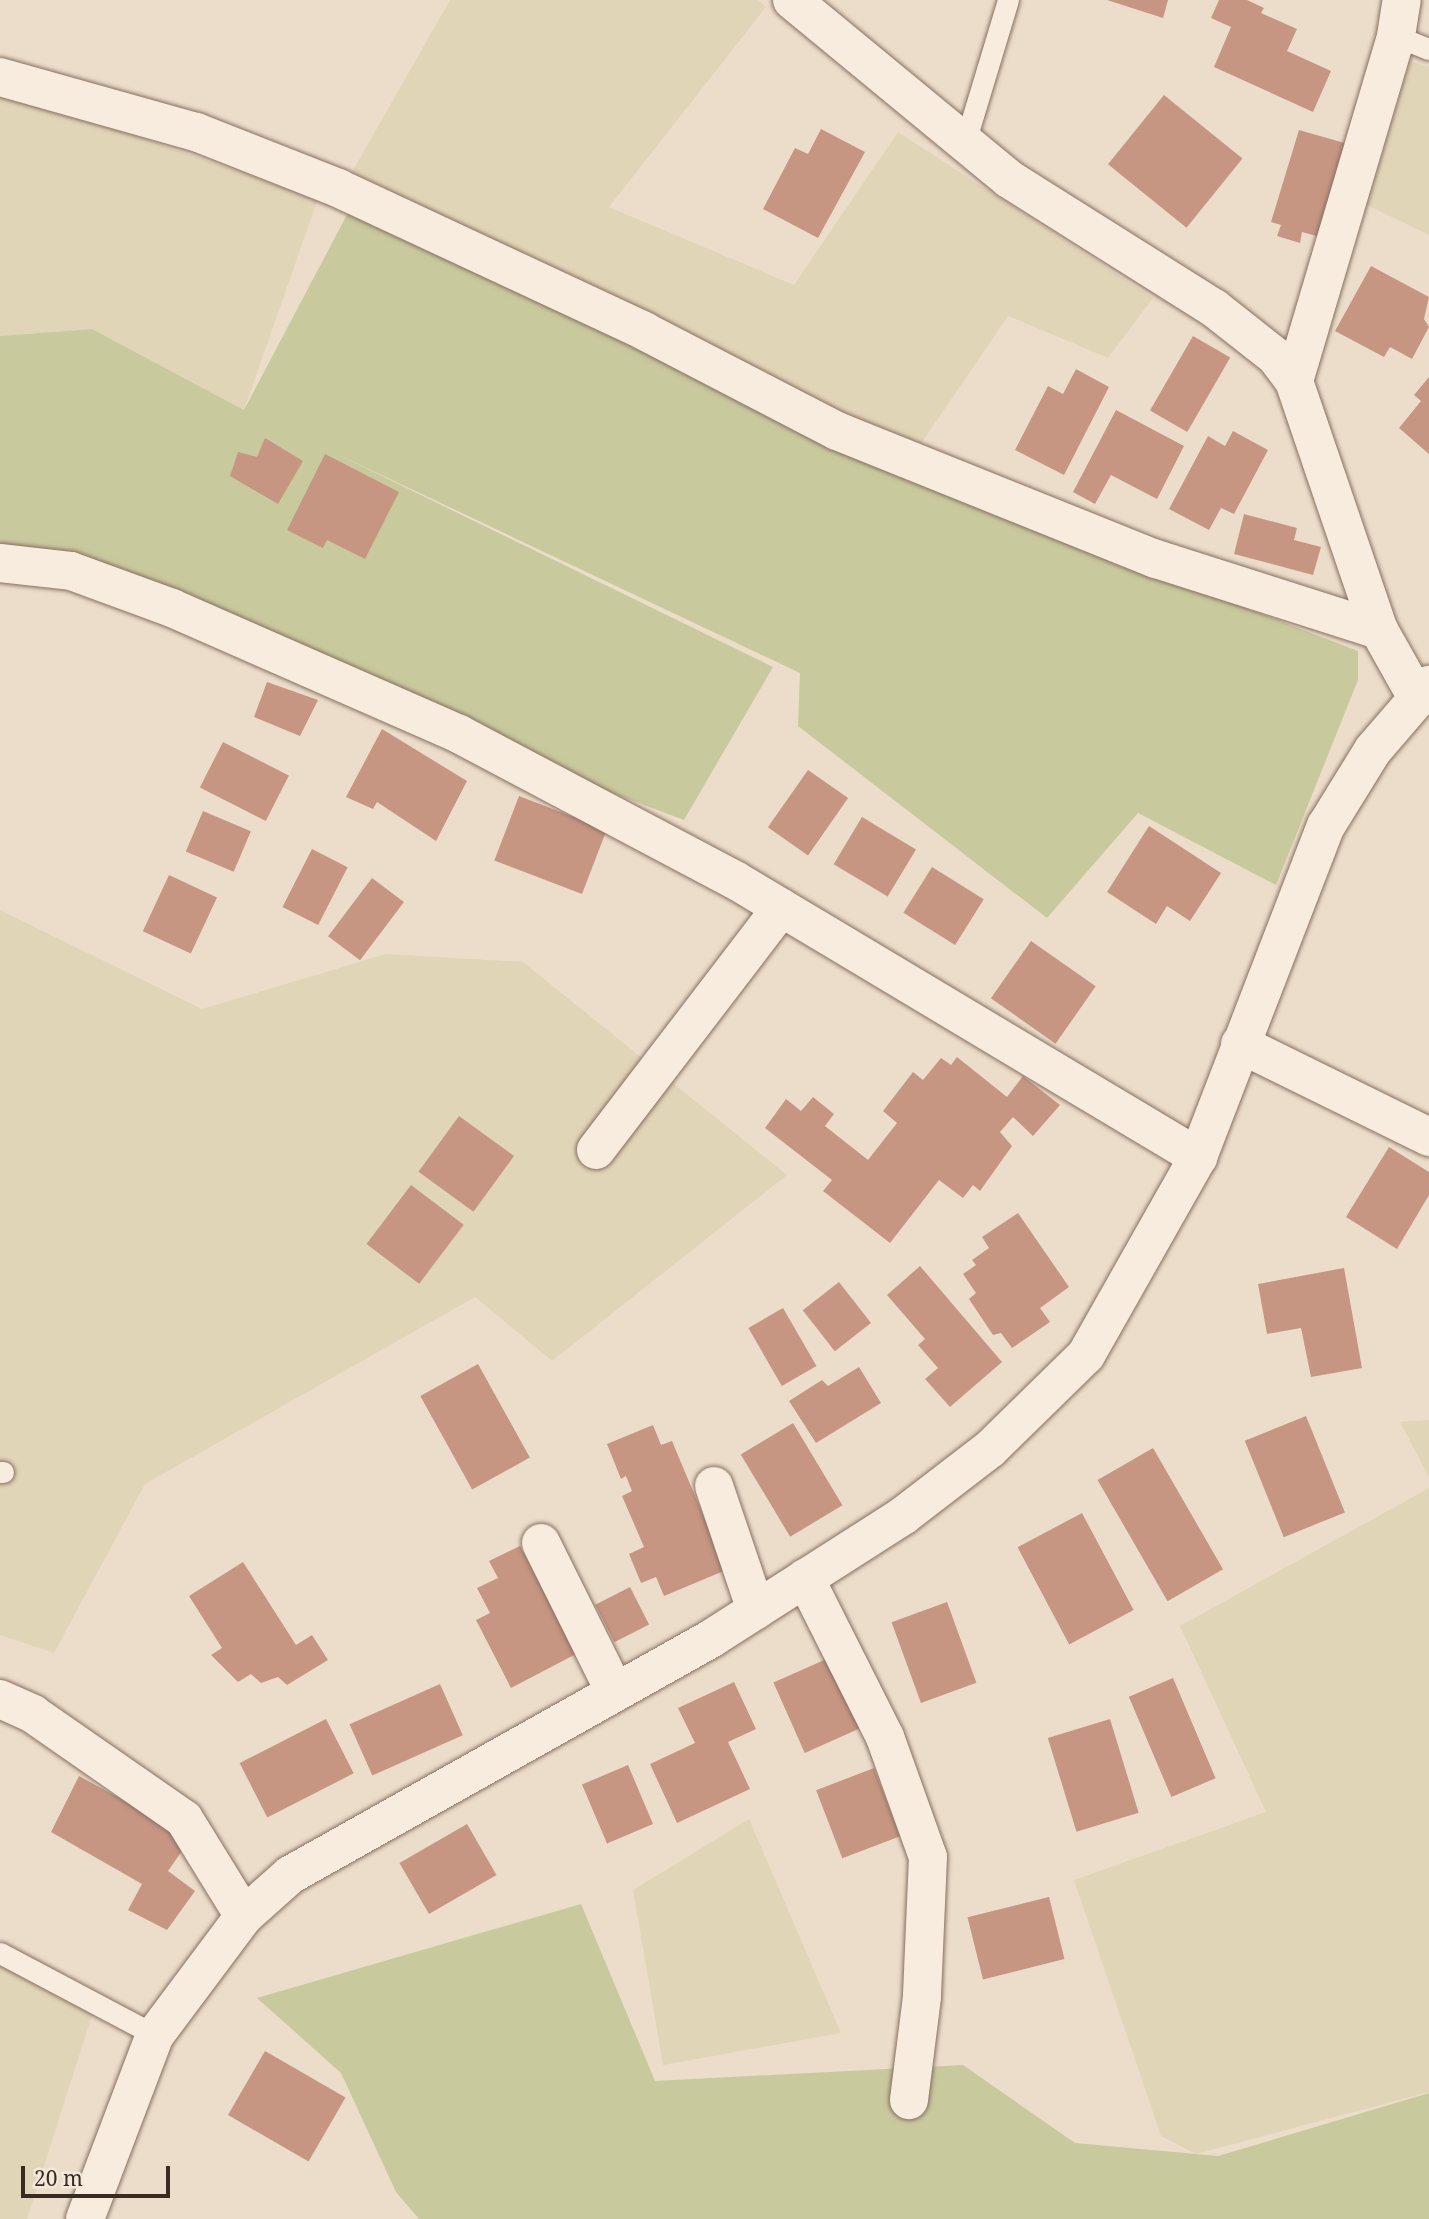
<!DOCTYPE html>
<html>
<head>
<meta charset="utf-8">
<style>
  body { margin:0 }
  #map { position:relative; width:1429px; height:2219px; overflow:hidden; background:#ecddca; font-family:"Noto Serif",serif }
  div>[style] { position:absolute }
  .farmland>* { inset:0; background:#e1d5b8 }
  .green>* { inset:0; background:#c9c99e }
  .building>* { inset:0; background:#c79683; transform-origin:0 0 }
  .roads { filter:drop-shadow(0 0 2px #876f60) drop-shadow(0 0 2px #876f60) }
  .service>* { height:21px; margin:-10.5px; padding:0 10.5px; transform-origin:10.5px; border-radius:10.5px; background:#f7ecdd }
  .minor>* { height:38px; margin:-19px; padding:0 19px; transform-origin:19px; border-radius:19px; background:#f7ecdd }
  .tertiary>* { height:38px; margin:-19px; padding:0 19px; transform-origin:19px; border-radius:19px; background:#f7ecdd }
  span { translate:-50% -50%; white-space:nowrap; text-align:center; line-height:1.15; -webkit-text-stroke:5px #f4e8d9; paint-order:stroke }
  .scale { position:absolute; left:21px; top:2166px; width:149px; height:32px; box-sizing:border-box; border:4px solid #392a22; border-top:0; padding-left:9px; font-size:21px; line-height:24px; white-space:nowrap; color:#392a22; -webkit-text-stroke:5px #f4e8d9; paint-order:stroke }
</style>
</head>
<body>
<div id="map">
  <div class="farmland">
    <div style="clip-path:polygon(450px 0,758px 0,766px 7px,609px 207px,794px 285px,898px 132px,1153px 298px,1108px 358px,1008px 316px,918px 448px,352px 172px)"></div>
    <div style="clip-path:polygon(1410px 61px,1429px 67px,1429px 235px,1367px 205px)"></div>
    <div style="clip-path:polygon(0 89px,318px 199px,244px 410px,92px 329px,0 336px)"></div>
    <div style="clip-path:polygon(0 910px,202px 1009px,386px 954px,523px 962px,787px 1175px,552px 1361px,475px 1297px,145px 1484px,54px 1653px,0 1635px)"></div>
    <div style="clip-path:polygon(1429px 1420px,1429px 1477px,1400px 1422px)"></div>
    <div style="clip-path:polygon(1429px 1488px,1429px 2092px,1196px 2154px,1161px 2136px,1074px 1880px,1266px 1812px,1180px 1626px)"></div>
    <div style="clip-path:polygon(749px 1819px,841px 2033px,663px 2065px,633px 1890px)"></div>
    <div style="clip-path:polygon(0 1953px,96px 2003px,27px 2219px,0 2219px)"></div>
  </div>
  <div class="green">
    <div style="clip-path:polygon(350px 209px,926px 485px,1358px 651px,1358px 680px,1276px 885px,1138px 813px,1047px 918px,798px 726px,800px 673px,337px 454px,773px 667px,684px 820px,0 562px,0 336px,92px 329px,244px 410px)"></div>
    <div style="clip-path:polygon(581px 1904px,655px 2081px,963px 2065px,1075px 2143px,1218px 2156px,1429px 2093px,1429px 2219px,419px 2219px,396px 2192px,341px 2073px,257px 1998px)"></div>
  </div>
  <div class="building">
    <div style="clip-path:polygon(1107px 0,1168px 0,1163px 18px)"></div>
    <div style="clip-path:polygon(1219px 0,1247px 0,1264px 8px,1261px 13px,1297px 29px,1287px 51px,1331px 71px,1313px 112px,1214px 67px,1231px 27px,1211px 18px)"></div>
    <div style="left:1164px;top:95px;width:101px;height:89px;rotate:39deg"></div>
    <div style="clip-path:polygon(821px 129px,865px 152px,818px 238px,763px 209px,795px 148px,808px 154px)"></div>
    <div style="clip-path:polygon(1299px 130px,1348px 144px,1320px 237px,1302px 232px,1300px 243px,1277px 236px,1281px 225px,1271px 222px)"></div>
    <div style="clip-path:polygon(1371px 266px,1429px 297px,1424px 319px,1429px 327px,1412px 359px,1390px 347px,1384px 357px,1335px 331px)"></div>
    <div style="left:1193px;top:336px;width:43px;height:86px;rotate:30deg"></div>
    <div style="clip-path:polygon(1076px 369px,1109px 387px,1064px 475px,1015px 450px,1048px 386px,1063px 394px)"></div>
    <div style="clip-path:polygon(1429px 377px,1429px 454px,1399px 428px,1421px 401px,1414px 395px)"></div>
    <div style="clip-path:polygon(1116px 410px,1184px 446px,1157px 499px,1111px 475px,1095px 504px,1073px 492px)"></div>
    <div style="clip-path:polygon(1233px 431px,1268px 450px,1234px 514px,1221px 508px,1209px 530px,1169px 509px,1208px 436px,1225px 446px)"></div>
    <div style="clip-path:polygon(265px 438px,303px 461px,278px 504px,230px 476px,238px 452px,257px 457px)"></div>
    <div style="clip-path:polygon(325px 454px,399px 492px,365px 559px,327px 540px,323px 548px,287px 530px)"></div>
    <div style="clip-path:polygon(1244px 514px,1297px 528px,1294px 540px,1321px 547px,1313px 575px,1234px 554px)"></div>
    <div style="clip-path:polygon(267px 682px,318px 700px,300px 736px,254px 717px)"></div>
    <div style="clip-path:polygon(382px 729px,467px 781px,436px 841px,377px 802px,373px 809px,346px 797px)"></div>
    <div style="left:223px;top:742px;width:74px;height:51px;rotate:27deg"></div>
    <div style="left:808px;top:770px;width:49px;height:70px;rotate:35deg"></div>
    <div style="left:519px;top:796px;width:94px;height:69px;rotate:21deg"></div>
    <div style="left:203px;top:811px;width:52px;height:44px;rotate:23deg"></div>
    <div style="left:862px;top:817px;width:63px;height:55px;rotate:31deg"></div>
    <div style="clip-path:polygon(1149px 826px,1221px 873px,1190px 921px,1167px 906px,1156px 924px,1107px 892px)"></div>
    <div style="left:312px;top:849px;width:40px;height:65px;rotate:27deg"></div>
    <div style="left:932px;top:867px;width:61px;height:54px;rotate:32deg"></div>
    <div style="left:169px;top:875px;width:53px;height:62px;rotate:25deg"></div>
    <div style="left:372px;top:878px;width:40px;height:73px;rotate:37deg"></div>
    <div style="left:1031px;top:941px;width:79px;height:70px;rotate:35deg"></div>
    <div style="clip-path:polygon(957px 1057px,1007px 1097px,1023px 1076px,1060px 1105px,1033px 1136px,1013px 1117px,1000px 1132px,1012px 1146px,980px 1191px,973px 1185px,963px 1198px,939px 1180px,890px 1243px,823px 1191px,832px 1180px,765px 1128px,786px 1099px,801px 1111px,813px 1097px,834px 1114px,825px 1126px,868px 1160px,897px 1123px,883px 1111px,913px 1072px,923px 1080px,941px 1058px,951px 1065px)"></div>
    <div style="left:459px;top:1116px;width:68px;height:69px;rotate:36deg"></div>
    <div style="clip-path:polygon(1389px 1147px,1429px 1172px,1429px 1195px,1397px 1249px,1346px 1217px)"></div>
    <div style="left:411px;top:1185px;width:66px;height:74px;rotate:37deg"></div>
    <div style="clip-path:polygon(1018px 1213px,1069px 1287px,1040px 1308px,1050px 1322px,1012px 1348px,1001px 1333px,993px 1335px,969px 1299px,976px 1293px,963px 1274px,976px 1265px,972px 1260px,989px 1248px,982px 1237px)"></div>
    <div style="clip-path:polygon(920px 1266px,1002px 1362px,950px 1407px,925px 1379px,938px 1368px,918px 1345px,925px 1339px,887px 1295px)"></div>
    <div style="clip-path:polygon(1344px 1268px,1362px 1368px,1311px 1377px,1301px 1328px,1267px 1334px,1258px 1284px)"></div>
    <div style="left:839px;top:1282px;width:52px;height:46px;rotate:52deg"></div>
    <div style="left:783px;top:1308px;width:67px;height:40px;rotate:60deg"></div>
    <div style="left:478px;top:1364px;width:107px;height:66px;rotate:61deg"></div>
    <div style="clip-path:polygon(859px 1367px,881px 1403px,816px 1443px,789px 1401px,822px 1380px,828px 1386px)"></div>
    <div style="left:1306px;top:1416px;width:104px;height:66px;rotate:68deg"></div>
    <div style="left:793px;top:1423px;width:96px;height:61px;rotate:59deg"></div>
    <div style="clip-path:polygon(653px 1425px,661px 1445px,672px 1441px,726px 1570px,664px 1596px,656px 1577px,641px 1583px,629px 1554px,644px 1547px,622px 1496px,632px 1491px,626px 1476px,621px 1479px,607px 1444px)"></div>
    <div style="left:1153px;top:1448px;width:140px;height:64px;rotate:60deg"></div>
    <div style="left:1082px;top:1513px;width:110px;height:73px;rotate:62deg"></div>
    <div style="clip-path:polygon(520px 1546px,576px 1654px,511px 1688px,476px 1620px,490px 1613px,477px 1588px,498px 1578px,489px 1561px)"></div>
    <div style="clip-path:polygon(243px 1562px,296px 1645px,312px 1635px,328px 1660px,287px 1685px,278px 1677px,261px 1683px,251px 1674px,238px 1682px,211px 1655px,222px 1648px,189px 1596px)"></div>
    <div style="left:630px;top:1587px;width:42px;height:39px;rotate:63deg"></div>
    <div style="left:947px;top:1602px;width:86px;height:59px;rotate:70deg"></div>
    <div style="left:831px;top:1657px;width:77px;height:63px;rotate:66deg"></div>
    <div style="left:1173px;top:1678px;width:109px;height:48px;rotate:67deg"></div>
    <div style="clip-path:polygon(734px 1682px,756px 1729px,728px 1742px,750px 1789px,677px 1823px,650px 1764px,695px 1743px,678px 1708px)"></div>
    <div style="left:440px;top:1684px;width:56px;height:99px;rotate:66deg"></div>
    <div style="left:326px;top:1719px;width:61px;height:97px;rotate:63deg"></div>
    <div style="left:1110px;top:1719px;width:98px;height:65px;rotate:73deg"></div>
    <div style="left:628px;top:1765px;width:64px;height:50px;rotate:67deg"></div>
    <div style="left:874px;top:1768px;width:73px;height:62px;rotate:69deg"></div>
    <div style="clip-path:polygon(79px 1776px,172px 1827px,184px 1848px,168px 1871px,195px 1891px,167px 1930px,128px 1910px,142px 1884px,51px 1832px)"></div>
    <div style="left:467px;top:1824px;width:59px;height:78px;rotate:60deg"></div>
    <div style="left:1049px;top:1897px;width:64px;height:84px;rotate:76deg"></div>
    <div style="left:265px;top:2051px;width:93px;height:74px;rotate:30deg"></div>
  </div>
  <div class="roads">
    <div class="service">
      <div style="left:1396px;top:36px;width:35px;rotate:22deg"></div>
      <div style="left:966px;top:139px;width:145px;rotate:-73.2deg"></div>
      <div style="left:0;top:1472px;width:3px"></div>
      <div style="left:0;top:1953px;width:175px;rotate:27.9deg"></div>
    </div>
    <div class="minor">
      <div style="left:792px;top:0;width:281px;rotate:39.5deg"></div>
      <div style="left:1009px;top:179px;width:242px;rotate:32.2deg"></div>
      <div style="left:1214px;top:308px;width:79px;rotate:38.3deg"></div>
      <div style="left:1276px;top:357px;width:30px;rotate:53deg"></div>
      <div style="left:1294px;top:381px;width:263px;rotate:71.2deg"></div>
      <div style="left:1379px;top:630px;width:76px;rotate:60.7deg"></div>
      <div style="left:0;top:77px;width:204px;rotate:15.7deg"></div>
      <div style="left:196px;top:132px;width:153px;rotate:21.5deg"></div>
      <div style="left:338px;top:188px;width:338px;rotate:25deg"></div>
      <div style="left:644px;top:331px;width:217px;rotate:27.4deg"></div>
      <div style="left:837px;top:431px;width:344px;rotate:21.9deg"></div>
      <div style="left:1156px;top:559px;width:234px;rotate:17.7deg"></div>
      <div style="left:1294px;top:381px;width:360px;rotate:-73.5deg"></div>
      <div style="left:1396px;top:36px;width:36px;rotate:-81deg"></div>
      <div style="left:0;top:563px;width:71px;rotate:6.4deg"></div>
      <div style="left:71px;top:571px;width:108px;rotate:20.1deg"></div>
      <div style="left:172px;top:608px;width:313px;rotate:23.7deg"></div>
      <div style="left:459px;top:734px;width:312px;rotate:27.9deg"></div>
      <div style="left:735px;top:880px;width:540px;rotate:30.89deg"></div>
      <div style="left:1240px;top:1044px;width:211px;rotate:26.2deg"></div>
      <div style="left:596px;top:1150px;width:305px;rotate:-52.6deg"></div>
      <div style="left:714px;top:1486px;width:131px;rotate:71.3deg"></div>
      <div style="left:541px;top:1543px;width:166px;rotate:63.6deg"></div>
      <div style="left:805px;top:1578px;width:178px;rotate:63.3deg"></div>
      <div style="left:885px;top:1737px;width:127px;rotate:70.3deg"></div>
      <div style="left:928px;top:1857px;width:140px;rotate:92.5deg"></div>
      <div style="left:922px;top:1997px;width:104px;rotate:97.2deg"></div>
      <div style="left:0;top:1699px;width:36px;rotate:24deg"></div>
      <div style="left:33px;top:1714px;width:184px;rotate:34.8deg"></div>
      <div style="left:184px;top:1819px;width:114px;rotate:58.3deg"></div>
    </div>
    <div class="tertiary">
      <div style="left:85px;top:2219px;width:197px;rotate:-69.2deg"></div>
      <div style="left:155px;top:2035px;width:149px;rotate:-53.2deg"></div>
      <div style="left:244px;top:1916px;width:62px;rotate:-41.7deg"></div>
      <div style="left:290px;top:1875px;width:484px;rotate:-29.3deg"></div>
      <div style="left:712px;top:1638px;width:228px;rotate:-32.6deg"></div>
      <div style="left:904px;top:1515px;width:108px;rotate:-37.5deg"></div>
      <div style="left:990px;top:1449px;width:134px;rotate:-44.4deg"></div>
      <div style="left:1086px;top:1355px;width:227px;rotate:-60.5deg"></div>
      <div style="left:1198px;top:1157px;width:355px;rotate:-68.9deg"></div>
      <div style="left:1326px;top:826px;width:89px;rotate:-58.3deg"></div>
      <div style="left:1373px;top:750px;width:86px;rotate:-49.3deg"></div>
    </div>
  </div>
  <div class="scale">20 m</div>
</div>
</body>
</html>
